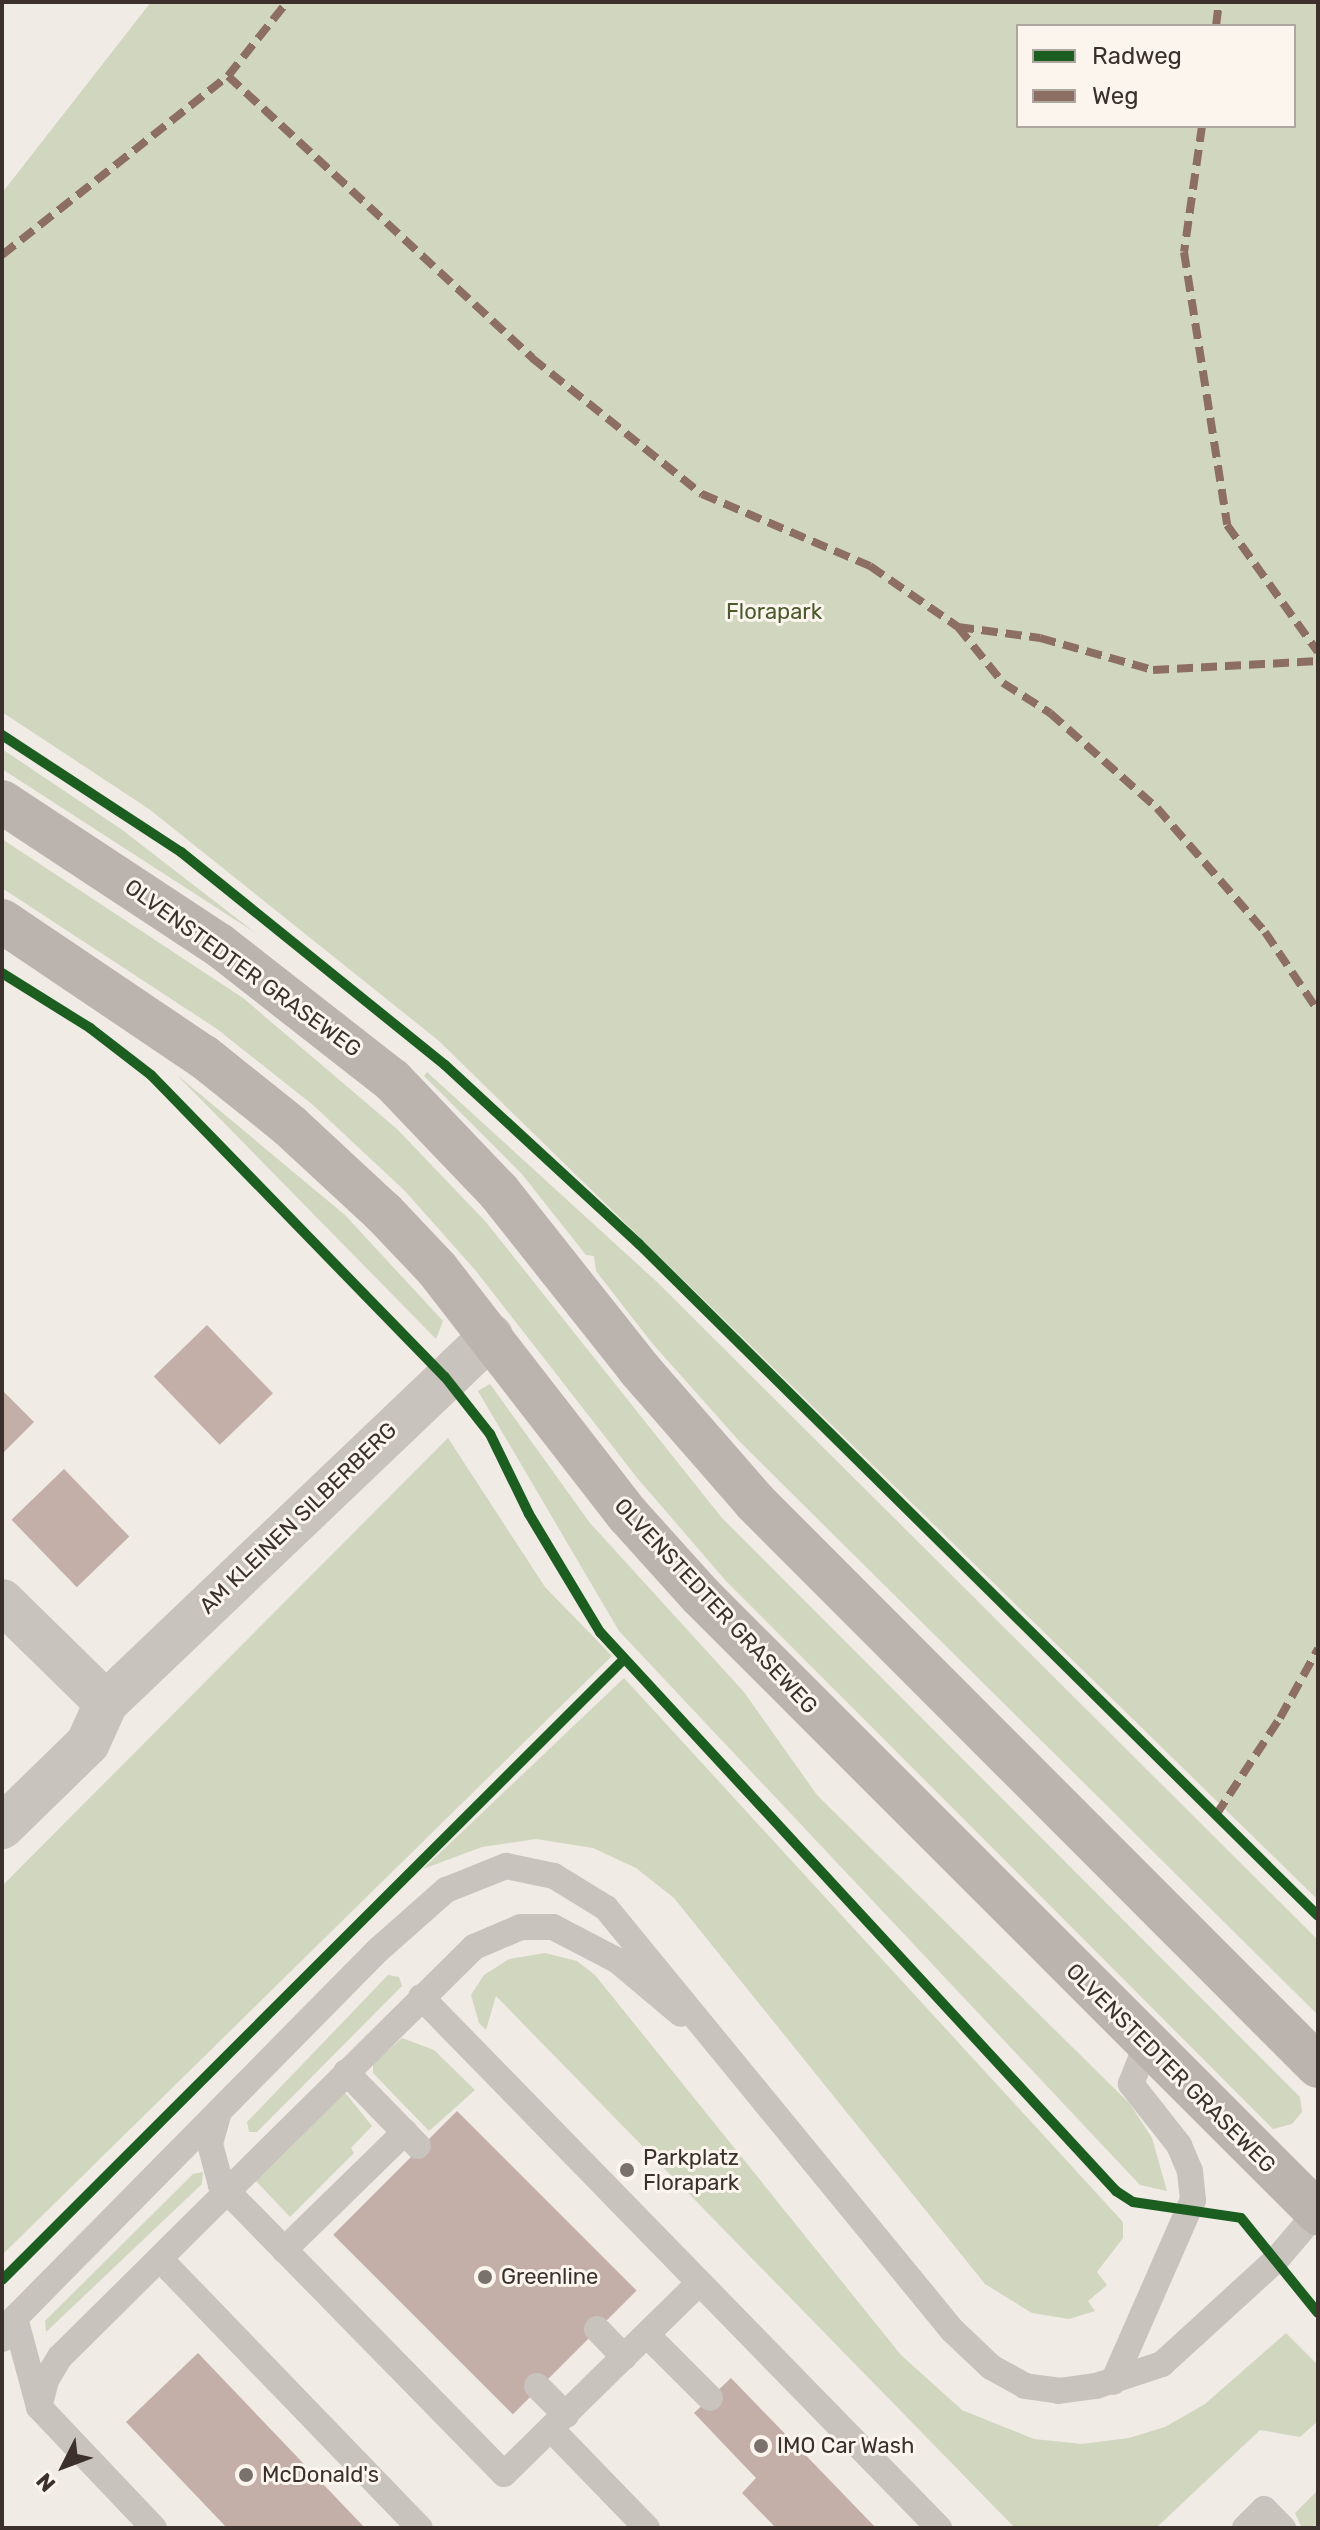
<!DOCTYPE html>
<html>
<head>
<meta charset="utf-8">
<style>
  body { margin:0 }
  #map { position:relative; width:1320px; height:2530px; overflow:hidden; background:#f0ebe5; font-family:Rubik,sans-serif }
  div>[style] { position:absolute }
  .green>* { inset:0; background:#d1d6bf }
  .building>* { inset:0; background:#c3afa7; transform-origin:0 0 }
  .service>* { height:26px; margin:-13px; padding:0 13px; transform-origin:13px; border-radius:13px; background:#c9c3be }
  .minor>* { height:44px; margin:-22px; padding:0 22px; transform-origin:22px; border-radius:22px; background:#c9c3be }
  .secondary>* { height:44px; margin:-22px; padding:0 22px; transform-origin:22px; border-radius:22px; background:#bab3ae }
  .quiet>* { height:8px; margin-top:-4px; transform-origin:0; background:repeating-linear-gradient(90deg,#8d6e63 0 16px,transparent 0 24px) }
  .cycleway>* { height:10px; margin:-5px; padding:0 5px; transform-origin:5px; border-radius:5px; background:#1b5e20 }
  .dots>* { width:22px; height:22px; translate:-50% -50%; box-sizing:border-box; border:4px solid #fbf5ee; border-radius:50% }
  span { translate:-50% -50%; white-space:nowrap; text-align:center; line-height:1.15; -webkit-text-stroke:6px #fbf5ee; paint-order:stroke }
  .park-label { font-size:22px; color:#4a5a2e }
  .street-label { font-size:22px; color:#3b302b }
  .poi-label { font-size:22px; color:#3b302b }
  .left { translate:0 -50%; text-align:left }
  .frame { position:absolute; inset:0; border:4px solid #3b302b; pointer-events:none }
  .legend { position:absolute; left:1016px; top:24px; width:280px; height:104px; box-sizing:border-box; background:#fbf5ee; border:2px solid #aea6a0; margin:0; padding:10px 14px; list-style:none; font-size:24px; color:#3b302b }
  .legend li { display:flex; align-items:center; gap:16px; height:40px }
  .legend b { width:40px; border:2px solid #aea6a0 }
  .north { position:absolute; left:24px; top:2426px; width:80px; height:80px; -webkit-text-stroke:6px #fbf5ee; paint-order:stroke; rotate:228deg; font-size:22px; font-weight:700; line-height:32px; text-align:center; color:#3b302b }
  .north::after { content:''; display:block; margin:auto; width:28px; height:36px; background:#3b302b; clip-path:polygon(50% 0,100% 100%,50% 72%,0 100%) }
</style>
</head>
<body>
<div id="map">
  <div class="green">
    <div style="clip-path:polygon(evenodd,151px 2px,1318px 2px,1318px 1900px,439px 1041px,149px 809px,2px 712px,2px 193px,151px 2px,1018px 26px,1294px 26px,1294px 126px,1018px 126px,1018px 26px)"></div>
    <div style="clip-path:polygon(2px 749px,121px 829px,257px 934px,2px 769px)"></div>
    <div style="clip-path:polygon(2px 839px,243px 998px,397px 1129px,485px 1221px,722px 1518px,1300px 2097px,1302px 2112px,1292px 2124px,1273px 2129px,726px 1581px,638px 1479px,476px 1271px,405px 1191px,313px 1105px,217px 1029px,2px 888px)"></div>
    <div style="clip-path:polygon(427px 1072px,656px 1281px,1318px 1940px,1318px 2015px,741px 1443px,652px 1343px,596px 1271px,594px 1256px,586px 1255px,521px 1173px,424px 1076px)"></div>
    <div style="clip-path:polygon(177px 1075px,345px 1215px,443px 1321px,436px 1339px)"></div>
    <div style="clip-path:polygon(490px 1384px,590px 1523px,744px 1692px,817px 1795px,1130px 2104px,1152px 2138px,1167px 2191px,1140px 2185px,619px 1631px,478px 1391px)"></div>
    <div style="clip-path:polygon(448px 1438px,545px 1587px,612px 1656px,2px 2255px,2px 1886px)"></div>
    <div style="clip-path:polygon(624px 1678px,1123px 2222px,1123px 2238px,1097px 2272px,1107px 2285px,1088px 2301px,1095px 2311px,1069px 2319px,1032px 2313px,985px 2284px,674px 1898px,636px 1868px,593px 1848px,536px 1839px,482px 1847px,423px 1869px)"></div>
    <div style="clip-path:polygon(545px 1953px,577px 1961px,595px 1975px,901px 2355px,962px 2410px,1034px 2439px,1082px 2444px,1129px 2438px,1165px 2427px,1205px 2404px,1286px 2333px,1318px 2365px,1318px 2421px,1300px 2437px,1260px 2430px,1156px 2528px,1015px 2528px,496px 1996px,486px 2030px,479px 2023px,471px 1995px,484px 1975px,509px 1959px)"></div>
    <div style="clip-path:polygon(388px 1975px,399px 1977px,402px 1986px,257px 2132px,249px 2132px,247px 2122px)"></div>
    <div style="clip-path:polygon(402px 2038px,434px 2050px,475px 2090px,429px 2131px,373px 2073px,373px 2064px)"></div>
    <div style="clip-path:polygon(343px 2090px,372px 2126px,351px 2148px,354px 2153px,290px 2217px,255px 2180px)"></div>
    <div style="clip-path:polygon(203px 2172px,202px 2184px,46px 2332px,45px 2321px,193px 2174px)"></div>
    <div style="clip-path:polygon(1318px 2490px,1318px 2525px,1302px 2528px,1295px 2513px)"></div>
  </div>
  <div class="building">
    <div style="left:207px;top:1325px;width:95px;height:74px;rotate:46deg"></div>
    <div style="clip-path:polygon(2px 1390px,34px 1422px,2px 1454px)"></div>
    <div style="left:64px;top:1469px;width:94px;height:73px;rotate:46deg"></div>
    <div style="left:457px;top:2111px;width:254px;height:175px;rotate:45deg"></div>
    <div style="clip-path:polygon(198px 2353px,365px 2528px,227px 2528px,126px 2422px)"></div>
    <div style="clip-path:polygon(731px 2378px,876px 2528px,776px 2528px,742px 2493px,756px 2478px,694px 2413px)"></div>
  </div>
  <div class="service">
    <div style="left:421px;top:1997px;width:742px;rotate:45.71deg"></div>
    <div style="left:346px;top:2072px;width:103px;rotate:45.8deg"></div>
    <div style="left:219px;top:2112px;width:33px;rotate:106deg"></div>
    <div style="left:210px;top:2144px;width:42px;rotate:75deg"></div>
    <div style="left:221px;top:2185px;width:404px;rotate:45.6deg"></div>
    <div style="left:504px;top:2474px;width:273px;rotate:-44.4deg"></div>
    <div style="left:284px;top:2250px;width:169px;rotate:-44.3deg"></div>
    <div style="left:160px;top:2259px;width:374px;rotate:46deg"></div>
    <div style="left:15px;top:2318px;width:92px;rotate:74.9deg"></div>
    <div style="left:39px;top:2407px;width:167px;rotate:46.5deg"></div>
    <div style="left:597px;top:2329px;width:39px;rotate:46deg"></div>
    <div style="left:647px;top:2335px;width:89px;rotate:45deg"></div>
    <div style="left:2px;top:2339px;width:25px;rotate:-58deg"></div>
    <div style="left:15px;top:2318px;width:515px;rotate:-45.39deg"></div>
    <div style="left:377px;top:1951px;width:92px;rotate:-41.5deg"></div>
    <div style="left:446px;top:1890px;width:65px;rotate:-21.8deg"></div>
    <div style="left:506px;top:1866px;width:49px;rotate:11.8deg"></div>
    <div style="left:554px;top:1876px;width:61px;rotate:31.6deg"></div>
    <div style="left:606px;top:1908px;width:546px;rotate:50.65deg"></div>
    <div style="left:952px;top:2330px;width:54px;rotate:43.5deg"></div>
    <div style="left:991px;top:2367px;width:39px;rotate:29deg"></div>
    <div style="left:1025px;top:2386px;width:34px;rotate:8deg"></div>
    <div style="left:1059px;top:2391px;width:37px;rotate:-8deg"></div>
    <div style="left:1096px;top:2386px;width:70px;rotate:-18.4deg"></div>
    <div style="left:1162px;top:2364px;width:154px;rotate:-42.4deg"></div>
    <div style="left:1276px;top:2260px;width:63px;rotate:-49.5deg"></div>
    <div style="left:1113px;top:2382px;width:199px;rotate:-66.3deg"></div>
    <div style="left:1193px;top:2200px;width:29px;rotate:-96deg"></div>
    <div style="left:1190px;top:2171px;width:28px;rotate:-113deg"></div>
    <div style="left:1179px;top:2145px;width:78px;rotate:-128.2deg"></div>
    <div style="left:1131px;top:2084px;width:42px;rotate:-69deg"></div>
    <div style="left:537px;top:2386px;width:41px;rotate:45deg"></div>
    <div style="left:39px;top:2407px;width:28px;rotate:-75deg"></div>
    <div style="left:46px;top:2380px;width:27px;rotate:-59deg"></div>
    <div style="left:60px;top:2357px;width:583px;rotate:-44.72deg"></div>
    <div style="left:474px;top:1947px;width:51px;rotate:-23.1deg"></div>
    <div style="left:521px;top:1927px;width:32px"></div>
    <div style="left:553px;top:1927px;width:73px;rotate:27.6deg"></div>
    <div style="left:618px;top:1961px;width:82px;rotate:40.1deg"></div>
    <div style="left:551px;top:2429px;width:138px;rotate:45.9deg"></div>
    <div style="left:1245px;top:2528px;width:27px;rotate:-45deg"></div>
    <div style="left:1264px;top:2509px;width:27px;rotate:45deg"></div>
  </div>
  <div class="minor">
    <div style="left:2px;top:1601px;width:146px;rotate:44.4deg"></div>
    <div style="left:106px;top:1703px;width:532px;rotate:-43.63deg"></div>
    <div style="left:2px;top:1827px;width:120px;rotate:-44.3deg"></div>
    <div style="left:88px;top:1743px;width:44px;rotate:-65.8deg"></div>
  </div>
  <div class="secondary">
    <div style="left:2px;top:802px;width:260px;rotate:33.4deg"></div>
    <div style="left:219px;top:945px;width:219px;rotate:38deg"></div>
    <div style="left:392px;top:1080px;width:155px;rotate:46.3deg"></div>
    <div style="left:499px;top:1192px;width:227px;rotate:51.6deg"></div>
    <div style="left:640px;top:1370px;width:175px;rotate:48.9deg"></div>
    <div style="left:755px;top:1502px;width:797px;rotate:45.05deg"></div>
    <div style="left:2px;top:921px;width:244px;rotate:34deg"></div>
    <div style="left:204px;top:1057px;width:110px;rotate:38.7deg"></div>
    <div style="left:290px;top:1126px;width:127px;rotate:42.8deg"></div>
    <div style="left:383px;top:1212px;width:79px;rotate:46.5deg"></div>
    <div style="left:437px;top:1269px;width:311px;rotate:52.2deg"></div>
    <div style="left:628px;top:1515px;width:109px;rotate:48deg"></div>
    <div style="left:701px;top:1596px;width:873px;rotate:45deg"></div>
  </div>
  <div class="quiet">
    <div style="left:1216px;top:26px;width:24px;rotate:-83deg"></div>
    <div style="left:228px;top:76px;width:415px;rotate:42.8deg"></div>
    <div style="left:532px;top:358px;width:218px;rotate:38.7deg"></div>
    <div style="left:702px;top:494px;width:183px;rotate:23.2deg"></div>
    <div style="left:870px;top:566px;width:107px;rotate:34.7deg"></div>
    <div style="left:958px;top:627px;width:83px;rotate:7.6deg"></div>
    <div style="left:1040px;top:638px;width:117px;rotate:15.8deg"></div>
    <div style="left:1153px;top:670px;width:165px;rotate:-3.1deg"></div>
    <div style="left:1202px;top:126px;width:127px;rotate:98.1deg"></div>
    <div style="left:1184px;top:252px;width:276px;rotate:81deg"></div>
    <div style="left:1227px;top:525px;width:156px;rotate:54.4deg"></div>
    <div style="left:2px;top:255px;width:288px;rotate:-38.4deg"></div>
    <div style="left:228px;top:76px;width:95px;rotate:-51.4deg"></div>
    <div style="left:958px;top:627px;width:72px;rotate:51.2deg"></div>
    <div style="left:1003px;top:683px;width:56px;rotate:32.6deg"></div>
    <div style="left:1050px;top:713px;width:143px;rotate:41.6deg"></div>
    <div style="left:1157px;top:808px;width:164px;rotate:48.9deg"></div>
    <div style="left:1265px;top:932px;width:95px;rotate:56.1deg"></div>
    <div style="left:1216px;top:1815px;width:116px;rotate:-56.6deg"></div>
    <div style="left:1280px;top:1718px;width:79px;rotate:-61.2deg"></div>
  </div>
  <div class="cycleway">
    <div style="left:2px;top:735px;width:214px;rotate:33.2deg"></div>
    <div style="left:181px;top:852px;width:339px;rotate:38.9deg"></div>
    <div style="left:445px;top:1065px;width:264px;rotate:42.7deg"></div>
    <div style="left:639px;top:1244px;width:955px;rotate:44.7deg"></div>
    <div style="left:2px;top:973px;width:104px;rotate:32deg"></div>
    <div style="left:90px;top:1028px;width:77px;rotate:37.6deg"></div>
    <div style="left:151px;top:1075px;width:421px;rotate:45.8deg"></div>
    <div style="left:445px;top:1377px;width:73px;rotate:51.7deg"></div>
    <div style="left:490px;top:1434px;width:89px;rotate:64deg"></div>
    <div style="left:529px;top:1514px;width:138px;rotate:59deg"></div>
    <div style="left:600px;top:1632px;width:761px;rotate:47.29deg"></div>
    <div style="left:1116px;top:2191px;width:20px;rotate:33deg"></div>
    <div style="left:1133px;top:2202px;width:109px;rotate:8.4deg"></div>
    <div style="left:1241px;top:2218px;width:122px;rotate:51deg"></div>
    <div style="left:2px;top:2280px;width:879px;rotate:-44.95deg"></div>
  </div>
  <div class="dots">
    <div style="left:627px;top:2170px;background:#7a716c"></div>
    <div style="left:485px;top:2277px;background:#7a716c"></div>
    <div style="left:761px;top:2446px;background:#7a716c"></div>
    <div style="left:246px;top:2475px;background:#7a716c"></div>
  </div>
  <div class="park-label">
    <span style="left:774px;top:612px">Florapark</span>
  </div>
  <div class="street-label">
    <span style="left:243px;top:968px;rotate:36deg">OLVENSTEDTER GRASEWEG</span>
    <span style="left:298px;top:1518px;rotate:-44deg">AM KLEINEN SILBERBERG</span>
    <span style="left:716px;top:1606px;rotate:47deg">OLVENSTEDTER GRASEWEG</span>
    <span style="left:1171px;top:2068px;rotate:45deg">OLVENSTEDTER GRASEWEG</span>
  </div>
  <div class="poi-label">
    <span class="left" style="left:643px;top:2170px">Parkplatz<br>Florapark</span>
    <span class="left" style="left:501px;top:2277px">Greenline</span>
    <span class="left" style="left:777px;top:2446px">IMO Car Wash</span>
    <span class="left" style="left:262px;top:2475px">McDonald's</span>
  </div>
  <div class="frame"></div>
  <ul class="legend">
  <li><b style="height:10px;background:#1b5e20"></b>Radweg</li>
  <li><b style="height:10px;background:#8d6e63"></b>Weg</li>
  </ul>
  <div class="north">N</div>
</div>
</body>
</html>
